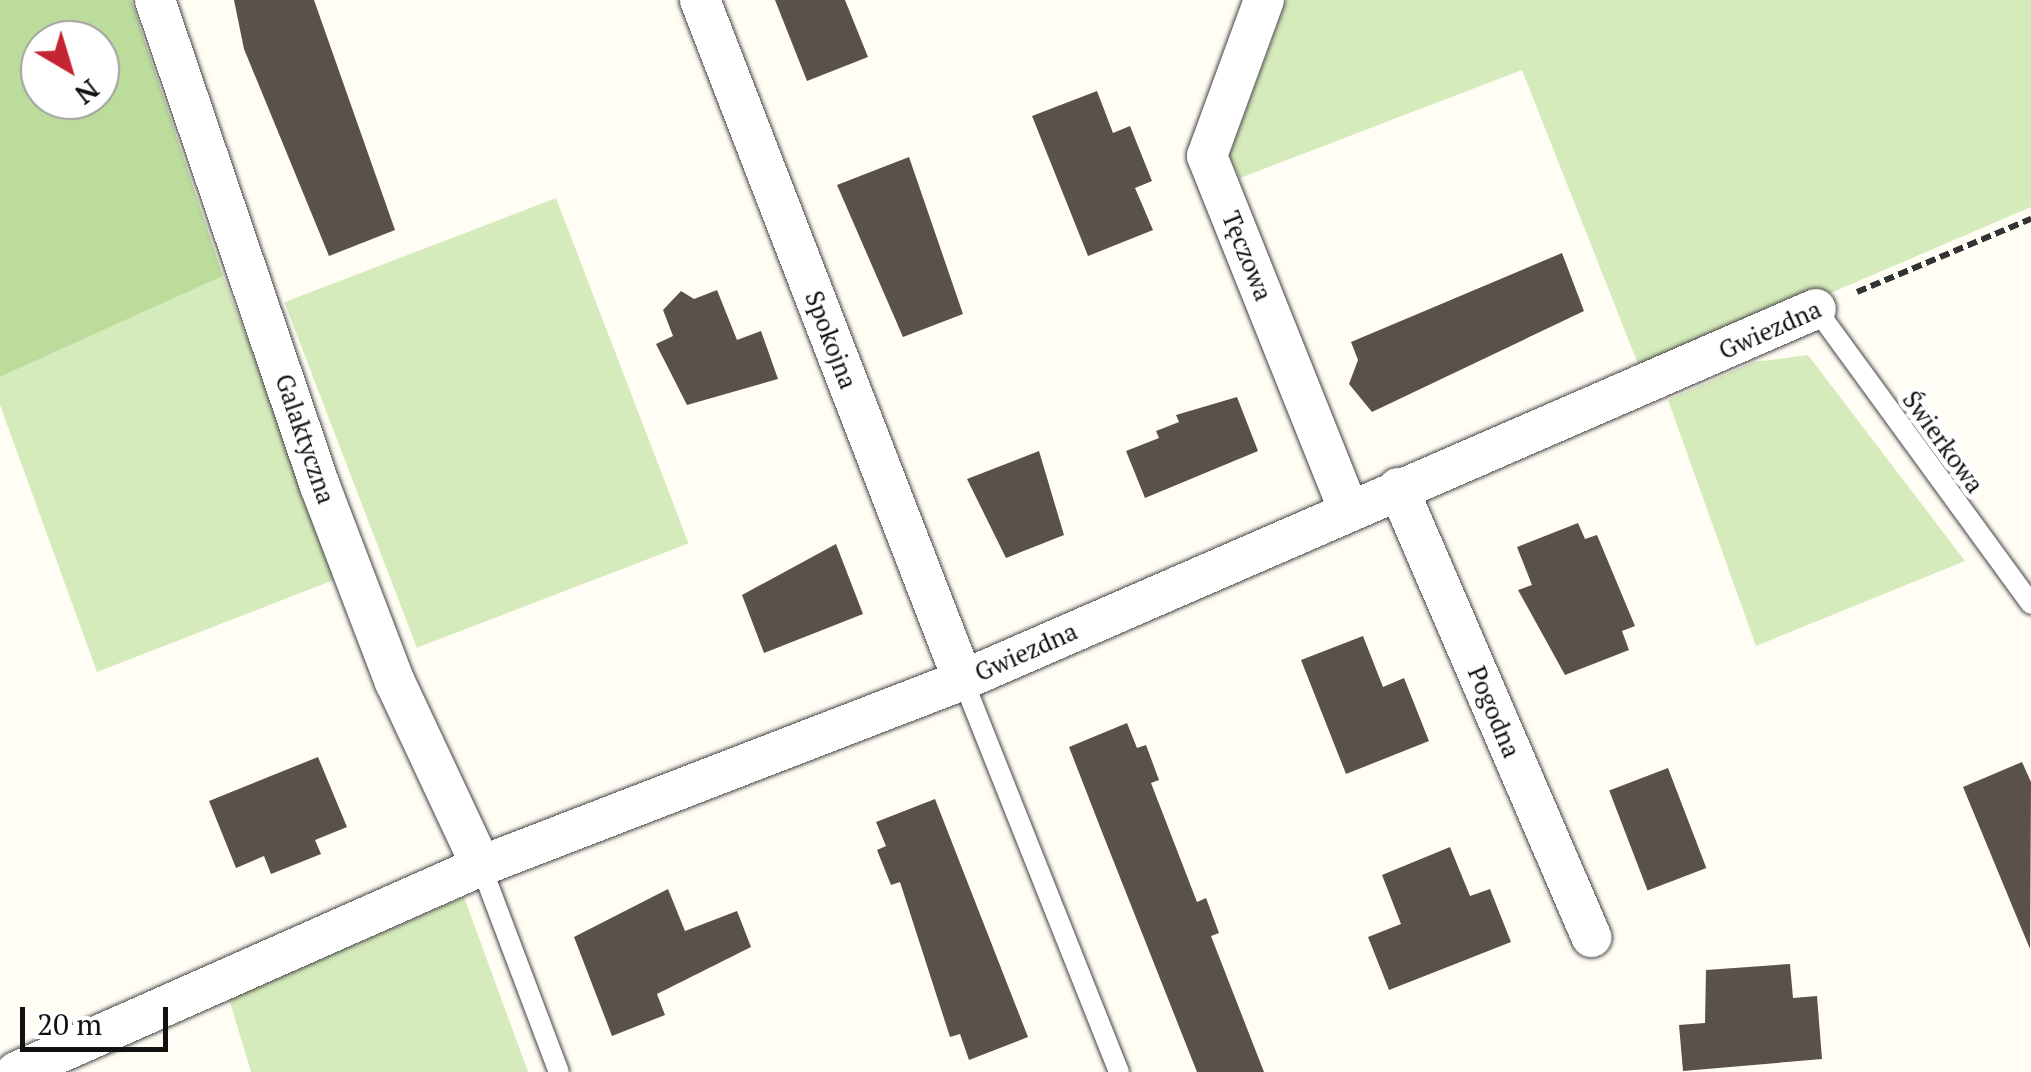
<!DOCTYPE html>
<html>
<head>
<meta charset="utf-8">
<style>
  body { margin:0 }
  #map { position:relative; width:2031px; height:1072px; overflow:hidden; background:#fffdf4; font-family:"PT Serif",serif }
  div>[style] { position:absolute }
  .green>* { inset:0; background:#d6ebbc; transform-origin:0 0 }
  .forest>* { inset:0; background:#bbdc9b }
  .building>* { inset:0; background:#5a514d; transform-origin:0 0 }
  .path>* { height:6px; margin-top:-3px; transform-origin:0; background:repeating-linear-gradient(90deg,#333 0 10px,transparent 0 15px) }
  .roads { filter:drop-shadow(0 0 2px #444) drop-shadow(0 0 2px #444) }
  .service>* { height:20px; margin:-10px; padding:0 10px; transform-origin:10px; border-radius:10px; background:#fff }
  .minor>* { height:40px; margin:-20px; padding:0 20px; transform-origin:20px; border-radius:20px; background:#fff }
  span { translate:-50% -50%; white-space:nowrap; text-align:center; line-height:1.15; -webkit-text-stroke:10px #fff; paint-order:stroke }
  .street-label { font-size:25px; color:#111 }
  .north { position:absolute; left:20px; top:20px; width:100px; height:100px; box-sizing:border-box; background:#fff; border:2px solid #a0a0a0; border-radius:50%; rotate:142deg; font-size:28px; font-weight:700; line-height:40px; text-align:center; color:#111 }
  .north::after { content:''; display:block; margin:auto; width:35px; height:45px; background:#c52532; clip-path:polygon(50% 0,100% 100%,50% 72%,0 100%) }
  .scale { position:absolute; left:20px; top:1007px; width:148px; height:45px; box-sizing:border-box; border:5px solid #111; border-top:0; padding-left:12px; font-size:30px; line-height:35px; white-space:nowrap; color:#111; -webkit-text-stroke:8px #fff; paint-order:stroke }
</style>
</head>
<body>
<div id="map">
  <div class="green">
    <div style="clip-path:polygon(1287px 0,2031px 0,2031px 207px,1642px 374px,1522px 70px,1240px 178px,1229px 156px)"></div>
    <div style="left:556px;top:198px;width:370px;height:291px;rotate:69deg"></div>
    <div style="clip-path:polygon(223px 276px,339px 578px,97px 672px,0 405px,0 377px)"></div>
    <div style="clip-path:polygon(1808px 355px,1965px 561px,1756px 646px,1668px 400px,1754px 362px)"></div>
    <div style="clip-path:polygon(464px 897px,528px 1072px,251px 1072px,229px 999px)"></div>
  </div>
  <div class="forest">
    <div style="clip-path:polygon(evenodd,0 0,131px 0,223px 276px,0 377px,0 0,40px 40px,100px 40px,100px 100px,40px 100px,40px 40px)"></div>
  </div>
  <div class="building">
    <div style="clip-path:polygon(234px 0,314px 0,395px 230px,329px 256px,244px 49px)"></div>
    <div style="clip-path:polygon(775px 0,845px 0,868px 57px,807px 81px)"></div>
    <div style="clip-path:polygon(1097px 91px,1113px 133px,1130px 126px,1152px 181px,1135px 188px,1153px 230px,1088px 256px,1032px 116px)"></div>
    <div style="clip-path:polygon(909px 157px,963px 314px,903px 337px,837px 185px)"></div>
    <div style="clip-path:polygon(1562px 253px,1584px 311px,1372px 412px,1349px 384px,1358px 360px,1351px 342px)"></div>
    <div style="clip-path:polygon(717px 290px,737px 340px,761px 331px,778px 379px,687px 405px,656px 344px,673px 336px,663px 310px,681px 291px,694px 299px)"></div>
    <div style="clip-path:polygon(1237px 397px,1258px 451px,1145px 498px,1126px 451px,1159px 438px,1156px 431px,1179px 422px,1176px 415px)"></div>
    <div style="clip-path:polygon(1039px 451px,1064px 535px,1006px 558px,967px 479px)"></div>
    <div style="clip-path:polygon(1578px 523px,1585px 539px,1597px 535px,1635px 626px,1622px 631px,1629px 650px,1565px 675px,1518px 590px,1532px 585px,1517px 547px)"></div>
    <div style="clip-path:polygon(836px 544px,863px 614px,764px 653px,742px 595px)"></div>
    <div style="clip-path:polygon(1363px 636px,1383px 687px,1404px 678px,1429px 741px,1346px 774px,1301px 660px)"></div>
    <div style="clip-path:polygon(1127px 723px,1137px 748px,1146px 745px,1159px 780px,1151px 783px,1197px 902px,1206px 898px,1219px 933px,1211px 936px,1264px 1072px,1197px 1072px,1102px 832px,1069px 747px)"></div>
    <div style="clip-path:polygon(318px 757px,347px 827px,315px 840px,321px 854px,271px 874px,264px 856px,236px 868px,209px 801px)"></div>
    <div style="clip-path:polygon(2022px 762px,2031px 782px,2030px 949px,1963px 787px)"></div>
    <div style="left:1668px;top:768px;width:107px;height:63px;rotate:69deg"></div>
    <div style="clip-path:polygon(935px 799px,1028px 1037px,969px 1060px,960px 1034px,950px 1037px,900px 882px,891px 885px,877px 850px,886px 846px,876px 822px)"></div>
    <div style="clip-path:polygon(1450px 847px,1470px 896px,1490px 889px,1511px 942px,1389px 990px,1368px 937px,1401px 924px,1382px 875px)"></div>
    <div style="clip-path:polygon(668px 889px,685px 931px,737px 911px,751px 947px,657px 994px,665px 1015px,612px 1036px,574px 937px)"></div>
    <div style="clip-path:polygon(1790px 964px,1793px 998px,1817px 996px,1822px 1059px,1683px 1071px,1679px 1025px,1705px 1023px,1706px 970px)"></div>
  </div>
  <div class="path">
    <div style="left:1857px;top:292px;width:189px;rotate:-22.8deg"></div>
  </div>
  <div class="roads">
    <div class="service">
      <div style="left:1816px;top:309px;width:365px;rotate:53.9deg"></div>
      <div style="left:963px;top:680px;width:422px;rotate:68.3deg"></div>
      <div style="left:481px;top:866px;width:220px;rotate:69.3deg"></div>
    </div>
    <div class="minor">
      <div style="left:155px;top:0;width:513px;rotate:71.25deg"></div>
      <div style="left:320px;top:486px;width:210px;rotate:69.1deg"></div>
      <div style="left:395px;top:682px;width:203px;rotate:64.9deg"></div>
      <div style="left:700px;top:0;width:729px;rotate:68.86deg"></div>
      <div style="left:1264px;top:0;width:166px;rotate:110.1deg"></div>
      <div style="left:1207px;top:156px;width:382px;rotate:68.2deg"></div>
      <div style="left:1398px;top:488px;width:489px;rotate:66.7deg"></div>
      <div style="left:16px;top:1072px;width:509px;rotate:-23.89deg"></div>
      <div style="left:481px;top:866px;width:517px;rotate:-21.1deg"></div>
      <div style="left:963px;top:680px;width:930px;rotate:-23.51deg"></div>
    </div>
  </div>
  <div class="street-label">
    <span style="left:1247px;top:256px;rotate:68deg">Tęczowa</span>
    <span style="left:1770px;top:330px;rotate:-24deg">Gwiezdna</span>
    <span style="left:831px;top:340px;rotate:69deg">Spokojna</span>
    <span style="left:305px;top:439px;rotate:71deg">Galaktyczna</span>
    <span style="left:1943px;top:442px;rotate:54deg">Świerkowa</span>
    <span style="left:1026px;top:652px;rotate:-24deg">Gwiezdna</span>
    <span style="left:1494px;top:712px;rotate:67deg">Pogodna</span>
  </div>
  <div class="north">N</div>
  <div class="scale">20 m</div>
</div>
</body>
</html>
